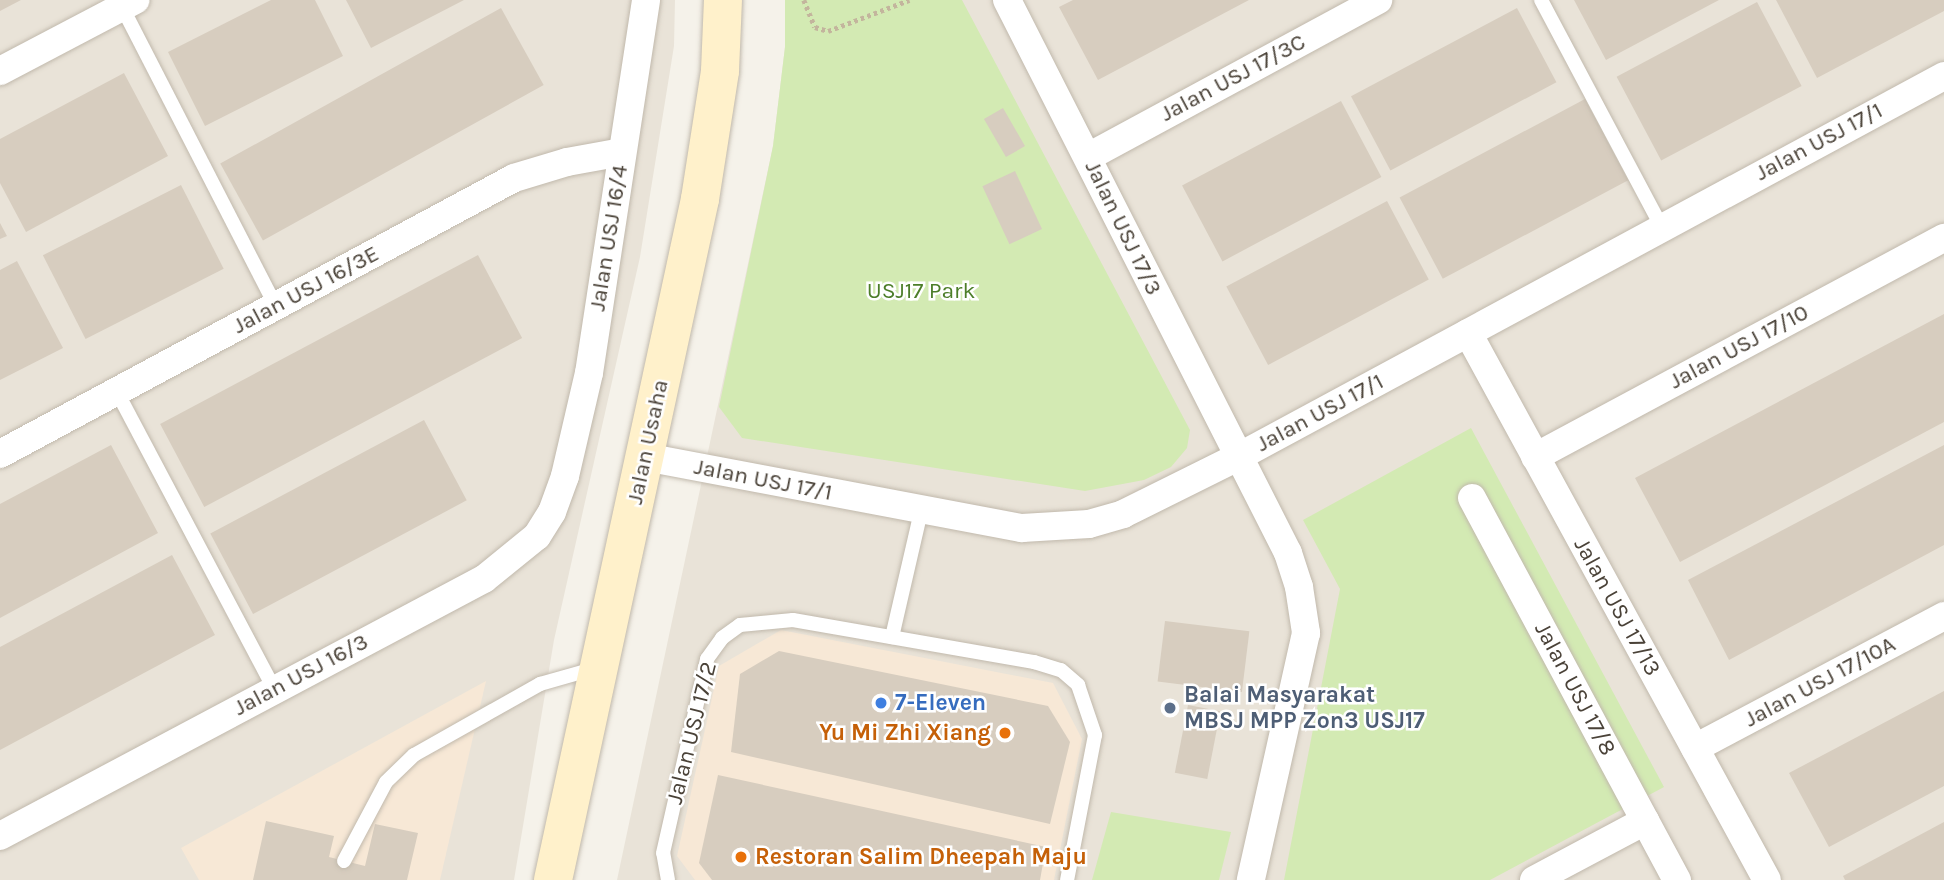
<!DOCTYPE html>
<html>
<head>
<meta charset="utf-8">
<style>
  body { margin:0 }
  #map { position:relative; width:1944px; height:880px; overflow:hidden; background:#f5f2ea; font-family:Karla,sans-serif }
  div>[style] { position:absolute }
  .residential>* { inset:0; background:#e9e3d8 }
  .commercial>* { inset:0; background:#f7e8d6 }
  .green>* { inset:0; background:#d3eab3 }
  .building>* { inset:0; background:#d7cdbf; transform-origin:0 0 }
  .path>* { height:4.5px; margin-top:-2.25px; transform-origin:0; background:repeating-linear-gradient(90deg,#c3b59d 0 3.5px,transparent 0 7px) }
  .roads { filter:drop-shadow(0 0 2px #c1b9ac) drop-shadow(0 0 2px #c1b9ac) }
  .lane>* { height:14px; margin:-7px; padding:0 7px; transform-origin:7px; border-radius:7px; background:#fff }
  .street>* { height:28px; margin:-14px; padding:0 14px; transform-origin:14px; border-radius:14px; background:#fff }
  .secondary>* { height:38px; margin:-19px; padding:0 19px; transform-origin:19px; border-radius:19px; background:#fff1cb }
  .dots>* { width:19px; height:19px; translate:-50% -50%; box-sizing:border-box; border:4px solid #fff; border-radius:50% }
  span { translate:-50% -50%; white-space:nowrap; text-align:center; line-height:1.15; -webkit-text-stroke:5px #fff; paint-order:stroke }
  .street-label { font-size:23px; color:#4a4238 }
  .park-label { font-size:23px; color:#4c7e29 }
  .service-label { font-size:23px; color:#4e5e75; font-weight:700 }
  .left { translate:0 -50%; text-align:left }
  .shop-label { font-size:23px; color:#366cbe; font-weight:700 }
  .food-label { font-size:23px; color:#c56008; font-weight:700 }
  .right { translate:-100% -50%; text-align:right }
</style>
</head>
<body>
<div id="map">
  <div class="residential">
    <div style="clip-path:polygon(0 0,675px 0,674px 46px,640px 257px,554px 640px,514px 880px,0 880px)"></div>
    <div style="clip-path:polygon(785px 0,1944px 0,1944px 880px,617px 880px,773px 146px,785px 47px)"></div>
  </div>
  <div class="commercial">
    <div style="clip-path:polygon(781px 630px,1053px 683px,1082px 739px,1054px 880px,695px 880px,677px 856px,719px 666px)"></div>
    <div style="clip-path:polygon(486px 681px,440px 880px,199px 880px,181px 848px)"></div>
  </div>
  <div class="green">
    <div style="clip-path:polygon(785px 0,962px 0,1190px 430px,1187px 448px,1171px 467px,1144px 480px,1085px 491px,742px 438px,719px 407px,773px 146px,785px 47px)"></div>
    <div style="clip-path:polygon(1471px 428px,1664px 787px,1490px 880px,1284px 880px,1340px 589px,1303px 520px)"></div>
    <div style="clip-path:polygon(1111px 812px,1231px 832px,1219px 880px,1092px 880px)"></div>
  </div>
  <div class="building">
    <div style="clip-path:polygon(0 0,21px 0,0 11px)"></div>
    <div style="clip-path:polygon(271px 0,315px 0,343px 56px,205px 126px,168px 52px)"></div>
    <div style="clip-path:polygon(346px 0,464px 0,371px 48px)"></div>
    <div style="clip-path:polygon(1073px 0,1249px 0,1098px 80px,1059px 7px)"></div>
    <div style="clip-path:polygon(1574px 0,1719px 0,1606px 60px)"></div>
    <div style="clip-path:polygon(1776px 0,1944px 0,1944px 11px,1817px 78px)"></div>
    <div style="left:1757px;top:2px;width:95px;height:159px;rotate:62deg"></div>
    <div style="left:501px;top:8px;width:88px;height:321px;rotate:61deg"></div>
    <div style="left:1517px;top:8px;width:84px;height:188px;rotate:62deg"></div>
    <div style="clip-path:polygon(124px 73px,168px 156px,26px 232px,0 183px,0 139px)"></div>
    <div style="left:1585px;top:99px;width:92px;height:210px;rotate:62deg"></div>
    <div style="left:1341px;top:101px;width:86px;height:180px;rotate:62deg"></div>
    <div style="left:1003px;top:108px;width:44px;height:22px;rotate:60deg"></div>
    <div style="left:1015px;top:171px;width:64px;height:36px;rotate:65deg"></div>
    <div style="left:181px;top:185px;width:94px;height:155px;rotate:63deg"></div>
    <div style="left:1387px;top:201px;width:89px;height:182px;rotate:62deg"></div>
    <div style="clip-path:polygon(0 223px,7px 236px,0 239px)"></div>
    <div style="left:478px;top:255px;width:94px;height:360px;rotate:62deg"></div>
    <div style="clip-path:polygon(17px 261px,63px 348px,0 380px,0 270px)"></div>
    <div style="clip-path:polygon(1944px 314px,1944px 422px,1680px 562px,1635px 478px)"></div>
    <div style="left:424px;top:420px;width:91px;height:242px;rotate:62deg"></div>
    <div style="clip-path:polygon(111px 445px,158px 533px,0 618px,0 504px)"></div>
    <div style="clip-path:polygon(1944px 445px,1944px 545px,1729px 660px,1688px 580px)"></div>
    <div style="clip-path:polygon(172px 555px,215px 635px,0 750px,0 647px)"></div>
    <div style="left:1165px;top:621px;width:85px;height:61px;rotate:7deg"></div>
    <div style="clip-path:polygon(779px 651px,1048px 706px,1070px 742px,1050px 824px,731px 752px,740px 674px)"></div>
    <div style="clip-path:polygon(1944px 691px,1944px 786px,1829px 847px,1789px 773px)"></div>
    <div style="left:1188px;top:705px;width:33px;height:69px;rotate:11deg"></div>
    <div style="clip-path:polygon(718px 775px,1046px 847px,1040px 880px,712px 880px,699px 863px)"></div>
    <div style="clip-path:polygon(266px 821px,334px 836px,329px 857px,365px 866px,375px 824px,418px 833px,407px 880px,253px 880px)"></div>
    <div style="clip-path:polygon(1944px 822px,1944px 880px,1845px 880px,1843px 876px)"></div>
  </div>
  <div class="path">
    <div style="left:804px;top:0;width:29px;rotate:68deg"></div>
    <div style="left:815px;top:27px;width:14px;rotate:17deg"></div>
    <div style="left:828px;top:31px;width:87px;rotate:-20.9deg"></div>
  </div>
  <div class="roads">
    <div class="lane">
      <div style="left:1541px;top:0;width:256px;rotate:62deg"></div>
      <div style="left:120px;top:3px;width:342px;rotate:62.8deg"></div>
      <div style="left:117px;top:392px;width:336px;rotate:62.1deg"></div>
      <div style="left:892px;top:637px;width:129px;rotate:-77deg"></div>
      <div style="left:344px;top:861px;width:89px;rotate:-62deg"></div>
      <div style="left:386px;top:782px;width:39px;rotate:-44deg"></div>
      <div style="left:414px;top:755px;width:145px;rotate:-29.4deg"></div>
      <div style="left:540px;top:684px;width:58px;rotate:-15.9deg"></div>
      <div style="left:668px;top:880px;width:27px;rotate:-100deg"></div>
      <div style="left:663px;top:853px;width:199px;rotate:-77.2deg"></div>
      <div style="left:707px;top:659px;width:26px;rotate:-54deg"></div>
      <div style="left:722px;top:638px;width:22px;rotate:-36deg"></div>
      <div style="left:740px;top:625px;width:53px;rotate:-5.4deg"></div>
      <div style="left:793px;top:620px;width:245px;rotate:9.9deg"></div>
      <div style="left:1034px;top:662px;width:28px;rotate:17deg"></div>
      <div style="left:1061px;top:670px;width:23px;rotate:41deg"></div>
      <div style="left:1078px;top:685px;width:53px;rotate:71.2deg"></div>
      <div style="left:1095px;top:735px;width:148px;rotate:100.9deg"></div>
    </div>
    <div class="street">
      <div style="left:1007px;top:0;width:620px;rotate:63.06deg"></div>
      <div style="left:1288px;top:553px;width:36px;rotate:72deg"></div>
      <div style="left:1299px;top:587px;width:47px;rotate:81.3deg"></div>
      <div style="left:1306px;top:633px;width:253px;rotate:102.6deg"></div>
      <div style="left:0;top:71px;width:153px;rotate:-27.7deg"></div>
      <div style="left:1088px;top:157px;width:330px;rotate:-28.4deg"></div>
      <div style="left:1468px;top:333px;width:623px;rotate:61.34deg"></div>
      <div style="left:0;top:454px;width:583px;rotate:-28.23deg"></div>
      <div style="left:514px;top:178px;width:55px;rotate:-16.8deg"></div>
      <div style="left:567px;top:162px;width:56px;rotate:-10.3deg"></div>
      <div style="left:645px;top:457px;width:384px;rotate:10.7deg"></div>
      <div style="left:1022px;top:528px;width:67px;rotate:-3.4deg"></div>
      <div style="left:1089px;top:524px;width:35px;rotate:-16deg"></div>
      <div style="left:1123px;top:514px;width:131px;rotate:-26.4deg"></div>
      <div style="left:1240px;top:456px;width:800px;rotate:-28.36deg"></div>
      <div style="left:1535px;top:457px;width:464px;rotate:-28.2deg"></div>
      <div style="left:1472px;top:498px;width:434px;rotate:61.8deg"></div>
      <div style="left:1695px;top:748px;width:282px;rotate:-27.9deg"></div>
      <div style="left:0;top:836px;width:548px;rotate:-27.97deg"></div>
      <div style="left:484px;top:579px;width:68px;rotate:-39.1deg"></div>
      <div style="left:537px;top:536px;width:28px;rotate:-58deg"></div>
      <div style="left:552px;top:512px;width:38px;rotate:-70deg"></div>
      <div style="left:565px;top:476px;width:106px;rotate:-76.9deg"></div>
      <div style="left:589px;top:373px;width:377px;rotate:-81.3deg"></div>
      <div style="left:1534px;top:880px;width:126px;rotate:-28deg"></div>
    </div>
    <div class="secondary">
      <div style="left:553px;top:880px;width:697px;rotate:-77.82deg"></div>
      <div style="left:700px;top:199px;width:130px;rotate:-81.1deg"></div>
      <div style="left:720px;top:71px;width:71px;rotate:-87.6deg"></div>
    </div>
  </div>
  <div class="dots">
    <div style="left:881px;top:703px;background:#3f7fe0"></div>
    <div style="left:1170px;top:708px;background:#5c6f8a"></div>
    <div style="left:1005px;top:733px;background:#e8710a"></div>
    <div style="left:741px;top:857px;background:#e8710a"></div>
  </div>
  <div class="street-label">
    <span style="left:1233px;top:78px;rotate:-28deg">Jalan USJ 17/3C</span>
    <span style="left:1819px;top:142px;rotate:-28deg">Jalan USJ 17/1</span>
    <span style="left:1123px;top:228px;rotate:64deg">Jalan USJ 17/3</span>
    <span style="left:609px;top:238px;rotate:-81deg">Jalan USJ 16/4</span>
    <span style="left:306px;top:290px;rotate:-28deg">Jalan USJ 16/3E</span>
    <span style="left:1739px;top:347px;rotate:-28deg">Jalan USJ 17/10</span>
    <span style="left:1320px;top:413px;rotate:-28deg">Jalan USJ 17/1</span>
    <span style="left:648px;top:442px;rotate:-78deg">Jalan Usaha</span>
    <span style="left:763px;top:480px;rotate:11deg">Jalan USJ 17/1</span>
    <span style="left:1617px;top:607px;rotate:61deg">Jalan USJ 17/13</span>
    <span style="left:301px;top:675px;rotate:-28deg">Jalan USJ 16/3</span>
    <span style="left:1820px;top:682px;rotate:-28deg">Jalan USJ 17/10A</span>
    <span style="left:1575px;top:689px;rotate:62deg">Jalan USJ 17/8</span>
    <span style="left:692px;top:733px;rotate:-76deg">Jalan USJ 17/2</span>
  </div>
  <div class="park-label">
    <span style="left:921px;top:291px">USJ17 Park</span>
  </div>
  <div class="service-label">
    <span class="left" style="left:1184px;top:708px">Balai Masyarakat<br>MBSJ MPP Zon3 USJ17</span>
  </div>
  <div class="shop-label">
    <span class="left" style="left:895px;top:703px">7-Eleven</span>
  </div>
  <div class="food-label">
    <span class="right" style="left:991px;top:733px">Yu Mi Zhi Xiang</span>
    <span class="left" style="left:755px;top:857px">Restoran Salim Dheepah Maju</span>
  </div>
</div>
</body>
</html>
